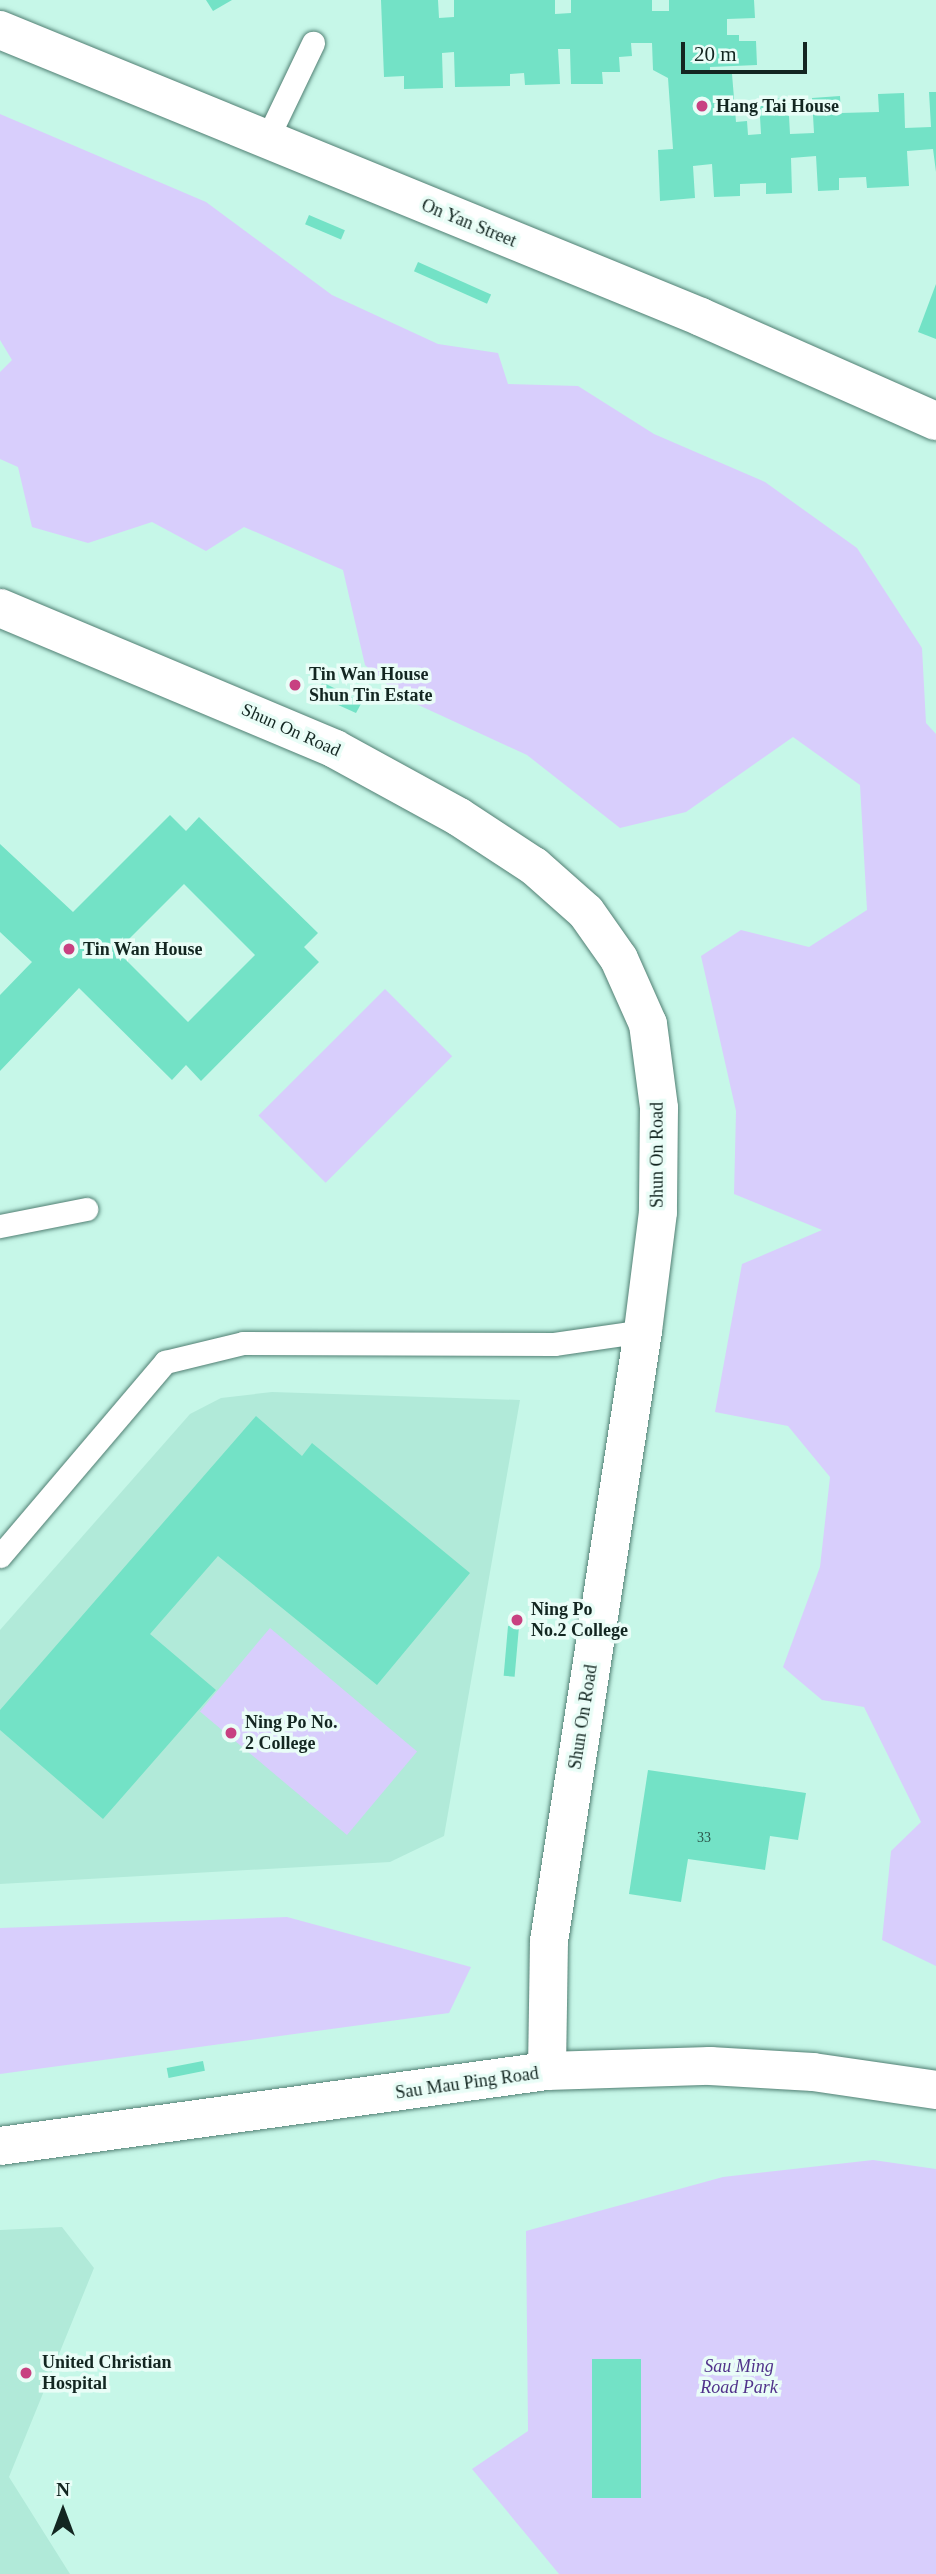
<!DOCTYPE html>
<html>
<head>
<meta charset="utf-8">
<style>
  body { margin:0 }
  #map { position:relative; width:936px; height:2574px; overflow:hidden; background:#c6f7e8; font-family:"Times New Roman",serif }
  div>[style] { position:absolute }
  .built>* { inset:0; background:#b1ead9 }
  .green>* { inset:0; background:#d8cefc; transform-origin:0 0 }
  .building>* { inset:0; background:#73e2c6; transform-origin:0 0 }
  .roads { filter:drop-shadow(0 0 2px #517f73) drop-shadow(0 0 2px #517f73) }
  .lane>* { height:23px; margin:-11.5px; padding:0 11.5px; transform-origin:11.5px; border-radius:11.5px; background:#fff }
  .street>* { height:38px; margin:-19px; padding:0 19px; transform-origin:19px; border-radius:19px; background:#fff }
  .secondary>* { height:38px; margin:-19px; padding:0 19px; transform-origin:19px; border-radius:19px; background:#fff }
  .dots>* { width:19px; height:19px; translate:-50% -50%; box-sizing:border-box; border:4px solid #e9fdf7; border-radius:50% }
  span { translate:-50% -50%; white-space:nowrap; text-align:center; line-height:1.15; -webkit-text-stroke:7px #e9fdf7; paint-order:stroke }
  .number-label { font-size:14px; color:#2b554a }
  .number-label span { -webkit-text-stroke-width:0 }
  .poi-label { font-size:18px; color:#132621; font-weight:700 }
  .left { translate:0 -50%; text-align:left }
  .street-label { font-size:18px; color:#132621 }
  .park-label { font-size:18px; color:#51338b; font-style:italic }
  .north { position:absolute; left:28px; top:2476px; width:70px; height:70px; -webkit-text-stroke:5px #e9fdf7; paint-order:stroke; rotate:0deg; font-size:19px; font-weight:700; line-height:28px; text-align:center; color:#132621 }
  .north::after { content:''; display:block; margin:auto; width:24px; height:32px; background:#132621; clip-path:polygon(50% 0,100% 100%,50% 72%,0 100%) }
  .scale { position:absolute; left:681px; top:42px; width:126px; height:32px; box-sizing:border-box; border:4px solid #132621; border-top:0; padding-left:9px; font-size:21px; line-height:24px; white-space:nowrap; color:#132621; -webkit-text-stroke:5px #e9fdf7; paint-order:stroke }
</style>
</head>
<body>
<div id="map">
  <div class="built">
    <div style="clip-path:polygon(272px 1392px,520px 1400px,444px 1836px,390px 1862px,0 1884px,0 1630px,190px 1414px,221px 1398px)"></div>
    <div style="clip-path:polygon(62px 2227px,94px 2268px,9px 2477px,70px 2574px,0 2574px,0 2230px)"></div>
  </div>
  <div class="green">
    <div style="clip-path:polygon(0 114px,206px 202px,332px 295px,438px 344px,498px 353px,508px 384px,578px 386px,654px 434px,765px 482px,857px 548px,922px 648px,926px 723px,936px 734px,936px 1966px,882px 1940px,891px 1851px,921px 1822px,864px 1707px,822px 1700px,783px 1667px,820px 1567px,830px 1477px,788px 1426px,715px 1412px,742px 1264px,822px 1230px,734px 1194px,736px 1111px,701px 956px,741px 930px,809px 947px,867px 910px,860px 785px,793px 737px,686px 812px,620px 828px,527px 755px,401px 697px,365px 665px,343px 570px,244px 527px,206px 551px,152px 522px,88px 543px,32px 527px,18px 467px,0 459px,0 372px,12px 360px,0 340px)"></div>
    <div style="left:385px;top:989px;width:95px;height:179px;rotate:45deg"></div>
    <div style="left:270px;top:1628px;width:192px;height:109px;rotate:40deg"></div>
    <div style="clip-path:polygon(287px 1917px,471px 1967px,449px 2013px,0 2074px,0 1928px)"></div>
    <div style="clip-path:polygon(873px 2160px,936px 2169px,936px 2574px,559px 2574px,472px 2469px,528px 2431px,526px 2231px,723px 2177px)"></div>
  </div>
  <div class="building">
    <div style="clip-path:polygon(206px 0,232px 0,213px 11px)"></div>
    <div style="clip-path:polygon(381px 0,438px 0,439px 18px,454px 17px,454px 0,555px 0,555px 14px,571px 13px,571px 0,652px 0,652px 11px,669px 11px,669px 0,754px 0,755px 18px,727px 19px,727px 35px,739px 35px,739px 41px,756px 41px,757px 65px,710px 67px,710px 74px,732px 74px,736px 122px,747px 121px,748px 135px,761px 134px,759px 100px,788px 98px,790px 134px,814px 133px,812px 98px,840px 96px,841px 113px,879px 112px,878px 94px,904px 93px,905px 128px,931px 127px,929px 92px,936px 92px,936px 172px,933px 149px,907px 151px,909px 186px,867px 188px,866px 177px,839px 178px,839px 190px,818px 191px,816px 156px,791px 158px,792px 193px,766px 194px,766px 183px,740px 184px,740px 196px,714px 197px,712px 164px,693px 166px,695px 198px,660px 201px,658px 150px,673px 149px,668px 78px,653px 70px,652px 43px,631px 43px,632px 56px,619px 57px,620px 72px,602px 72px,603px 84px,571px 84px,570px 49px,558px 49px,560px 84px,525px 85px,524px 73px,510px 74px,510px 86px,455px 87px,454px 52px,442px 53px,443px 88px,404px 89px,404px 76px,384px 77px)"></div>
    <div style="left:309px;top:215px;width:39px;height:10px;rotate:23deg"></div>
    <div style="left:418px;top:262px;width:80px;height:10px;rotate:24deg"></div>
    <div style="clip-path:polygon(936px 284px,936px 339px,918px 332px)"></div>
    <div style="clip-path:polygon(322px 682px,362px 702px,356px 713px,316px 695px)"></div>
    <div style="clip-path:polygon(evenodd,170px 815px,186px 831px,199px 817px,318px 933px,304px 947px,319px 962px,201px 1081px,186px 1065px,172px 1080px,79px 988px,0 1071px,0 995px,32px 962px,0 932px,0 844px,73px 912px,170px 815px,184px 884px,255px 955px,188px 1022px,117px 951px,184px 884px)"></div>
    <div style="clip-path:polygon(256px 1416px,302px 1456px,312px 1443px,470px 1573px,377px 1685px,218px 1556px,150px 1634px,216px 1690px,103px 1819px,0 1730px,0 1710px)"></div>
    <div style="left:508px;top:1626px;width:11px;height:50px;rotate:5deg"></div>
    <div style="clip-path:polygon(648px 1770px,806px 1793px,798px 1840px,770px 1836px,765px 1870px,688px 1859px,681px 1902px,629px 1894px)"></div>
    <div style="left:203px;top:2061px;width:10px;height:37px;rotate:79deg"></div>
    <div style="left:592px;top:2359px;width:49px;height:139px"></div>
  </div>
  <div class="roads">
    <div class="lane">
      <div style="left:266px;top:141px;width:109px;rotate:-64.4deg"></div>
      <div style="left:0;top:1226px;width:88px;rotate:-11.2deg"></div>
      <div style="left:0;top:1556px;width:255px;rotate:-49.6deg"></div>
      <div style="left:165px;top:1362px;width:80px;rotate:-13.7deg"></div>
      <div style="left:243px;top:1343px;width:311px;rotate:0.2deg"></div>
      <div style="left:554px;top:1344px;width:90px;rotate:-8.3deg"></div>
    </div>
    <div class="street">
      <div style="left:0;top:30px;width:757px;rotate:22.26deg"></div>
      <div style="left:701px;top:317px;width:257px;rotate:23.9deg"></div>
    </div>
    <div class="secondary">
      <div style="left:0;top:608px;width:363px;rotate:22.8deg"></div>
      <div style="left:335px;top:749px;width:141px;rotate:28.7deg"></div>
      <div style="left:459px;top:817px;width:90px;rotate:33.2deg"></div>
      <div style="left:534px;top:866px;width:69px;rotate:41.5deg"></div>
      <div style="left:586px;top:912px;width:57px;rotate:54.9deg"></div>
      <div style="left:619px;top:959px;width:71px;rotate:66deg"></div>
      <div style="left:648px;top:1024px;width:85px;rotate:82.5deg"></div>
      <div style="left:659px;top:1108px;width:104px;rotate:90.6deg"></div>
      <div style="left:658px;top:1212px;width:120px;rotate:97.2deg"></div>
      <div style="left:643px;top:1331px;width:617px;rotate:98.76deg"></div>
      <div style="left:549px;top:1941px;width:130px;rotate:90.9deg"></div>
      <div style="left:0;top:2146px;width:552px;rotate:-7.81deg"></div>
      <div style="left:547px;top:2071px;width:163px;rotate:-1.8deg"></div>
      <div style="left:710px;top:2066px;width:103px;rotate:3.3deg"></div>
      <div style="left:813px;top:2072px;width:124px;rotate:8.3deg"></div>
    </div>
  </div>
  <div class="dots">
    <div style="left:702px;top:106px;background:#c84181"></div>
    <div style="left:295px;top:685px;background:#c84181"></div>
    <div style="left:69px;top:949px;background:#c84181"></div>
    <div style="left:517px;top:1620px;background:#c84181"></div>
    <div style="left:231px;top:1733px;background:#c84181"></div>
    <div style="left:26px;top:2373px;background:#c84181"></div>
  </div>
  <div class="number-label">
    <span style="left:704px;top:1838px">33</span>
  </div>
  <div class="poi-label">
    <span class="left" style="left:716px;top:106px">Hang Tai House</span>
    <span class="left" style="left:309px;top:685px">Tin Wan House<br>Shun Tin Estate</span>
    <span class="left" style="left:83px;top:949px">Tin Wan House</span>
    <span class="left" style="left:531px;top:1620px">Ning Po<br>No.2 College</span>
    <span class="left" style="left:245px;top:1733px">Ning Po No.<br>2 College</span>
    <span class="left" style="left:42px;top:2373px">United Christian<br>Hospital</span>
  </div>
  <div class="street-label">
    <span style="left:469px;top:223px;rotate:22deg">On Yan Street</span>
    <span style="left:291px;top:730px;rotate:24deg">Shun On Road</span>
    <span style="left:657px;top:1155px;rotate:-90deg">Shun On Road</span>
    <span style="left:583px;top:1717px;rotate:-81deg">Shun On Road</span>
    <span style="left:467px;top:2083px;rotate:-8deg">Sau Mau Ping Road</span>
  </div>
  <div class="park-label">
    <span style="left:739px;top:2377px">Sau Ming<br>Road Park</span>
  </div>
  <div class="north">N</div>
  <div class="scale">20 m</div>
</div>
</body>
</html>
